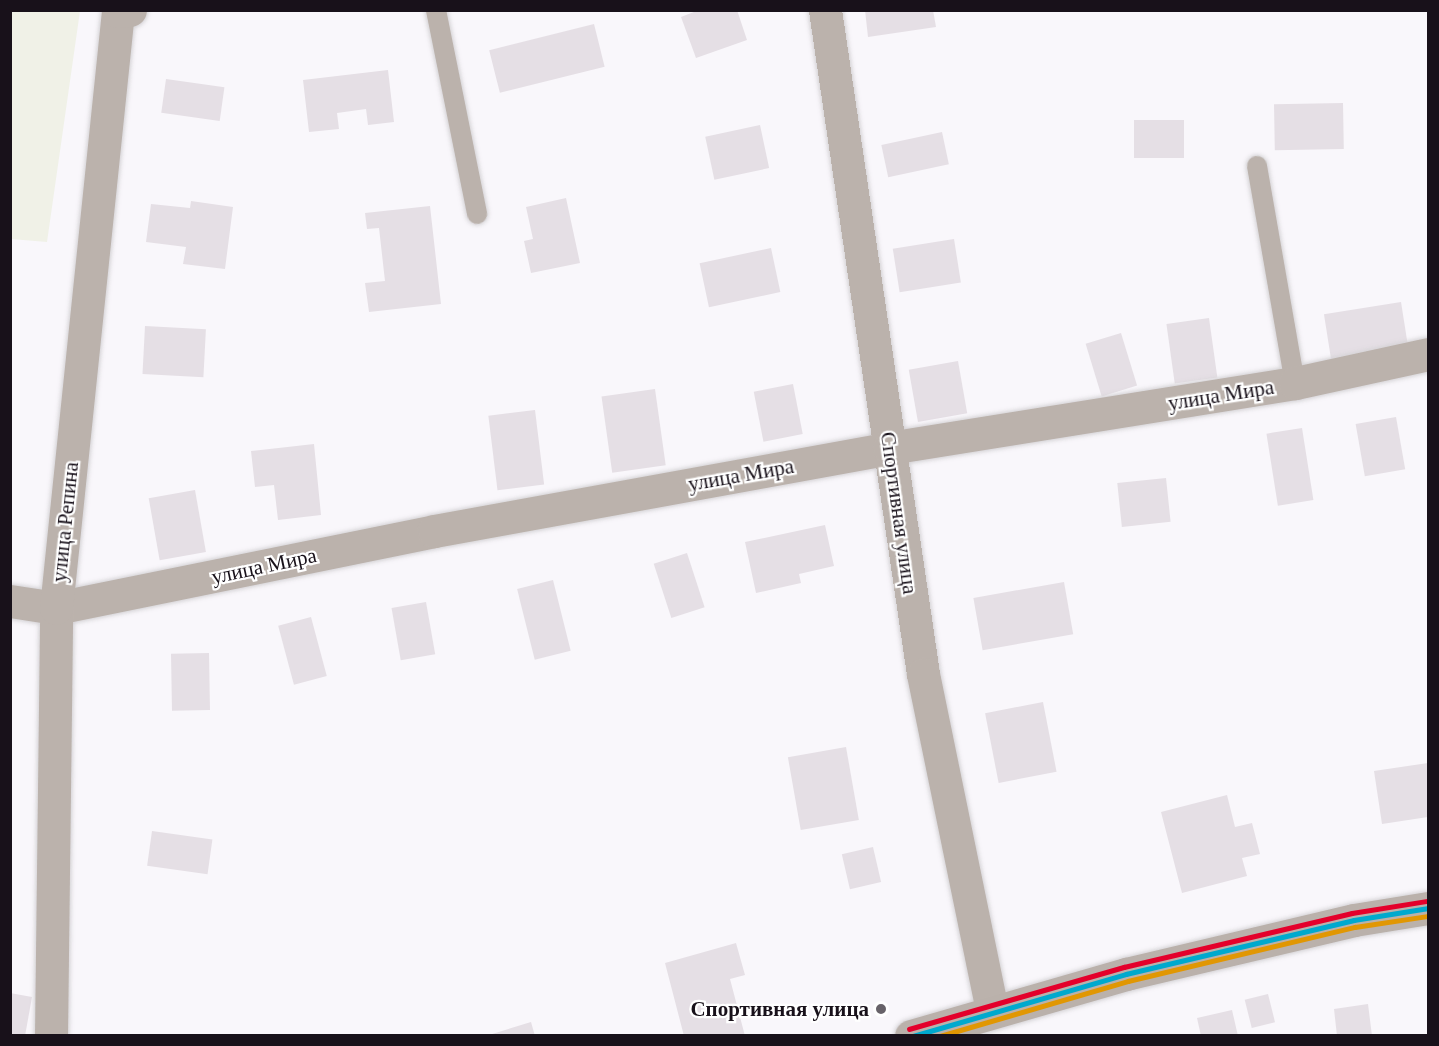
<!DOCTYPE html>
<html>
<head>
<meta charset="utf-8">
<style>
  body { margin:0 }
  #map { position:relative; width:1439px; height:1046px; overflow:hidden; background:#f9f7fb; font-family:Georgia,serif }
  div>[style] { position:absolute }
  .green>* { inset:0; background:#f0f1e7 }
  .building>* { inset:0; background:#e5dfe5; transform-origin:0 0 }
  .roads { filter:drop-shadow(0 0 2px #d5d3d6) drop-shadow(0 0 2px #d5d3d6) }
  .service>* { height:20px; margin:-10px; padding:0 10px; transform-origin:10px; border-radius:10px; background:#bbb2ac }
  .minor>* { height:33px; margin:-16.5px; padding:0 16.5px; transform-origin:16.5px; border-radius:16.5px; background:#bbb2ac }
  .secondary>* { height:33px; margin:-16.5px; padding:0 16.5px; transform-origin:16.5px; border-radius:16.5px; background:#bab1ab }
  .bus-1>* { height:4.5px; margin:-2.25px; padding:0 2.25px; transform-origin:2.25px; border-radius:2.25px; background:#00a9ce }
  .bus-2>* { height:4.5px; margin:-2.25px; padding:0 2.25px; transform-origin:2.25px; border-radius:2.25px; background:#e19703 }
  .bus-3>* { height:4.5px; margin:-2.25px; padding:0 2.25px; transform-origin:2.25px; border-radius:2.25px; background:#e4002b }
  .dots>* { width:16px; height:16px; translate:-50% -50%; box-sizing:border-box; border:3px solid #fff; border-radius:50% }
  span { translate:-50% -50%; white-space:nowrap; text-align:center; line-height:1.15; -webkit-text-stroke:4.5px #fff; paint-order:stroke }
  .street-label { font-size:21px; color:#18111a }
  .poi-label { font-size:21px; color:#18111a; font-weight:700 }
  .right { translate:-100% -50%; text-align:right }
  .frame { position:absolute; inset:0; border:12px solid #18111a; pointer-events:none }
</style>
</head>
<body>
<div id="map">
  <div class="green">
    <div style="clip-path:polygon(10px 11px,80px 11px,47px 242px,11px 239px)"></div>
  </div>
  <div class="building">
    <div style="clip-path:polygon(699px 10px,737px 10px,747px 40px,696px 58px,681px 17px)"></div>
    <div style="clip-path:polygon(865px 10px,933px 10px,936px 27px,868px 37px)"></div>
    <div style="left:594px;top:24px;width:44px;height:108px;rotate:76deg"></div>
    <div style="clip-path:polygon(388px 70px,394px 122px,368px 125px,366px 109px,337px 113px,339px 129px,309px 132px,303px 80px)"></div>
    <div style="left:166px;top:79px;width:59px;height:34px;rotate:8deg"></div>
    <div style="left:1343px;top:103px;width:46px;height:69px;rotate:89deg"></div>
    <div style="left:1134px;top:120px;width:50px;height:38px"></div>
    <div style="left:760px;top:125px;width:44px;height:56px;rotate:78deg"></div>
    <div style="left:942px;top:132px;width:33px;height:62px;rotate:78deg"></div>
    <div style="clip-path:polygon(566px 198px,580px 263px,531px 273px,524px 241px,533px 239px,526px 207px)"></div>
    <div style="clip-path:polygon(191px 201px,233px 207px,225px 269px,183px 264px,186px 247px,146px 242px,151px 204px,190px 208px)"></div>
    <div style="clip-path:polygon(430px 206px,441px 304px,369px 312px,365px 283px,385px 281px,379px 228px,367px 229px,365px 213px)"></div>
    <div style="left:954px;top:239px;width:44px;height:62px;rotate:81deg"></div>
    <div style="left:771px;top:248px;width:45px;height:73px;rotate:78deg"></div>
    <div style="left:1401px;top:302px;width:46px;height:78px;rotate:81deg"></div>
    <div style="left:1209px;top:318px;width:60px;height:43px;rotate:82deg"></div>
    <div style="left:145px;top:326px;width:61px;height:48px;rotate:3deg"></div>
    <div style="left:1121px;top:333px;width:55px;height:37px;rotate:73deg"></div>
    <div style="left:958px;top:361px;width:53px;height:50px;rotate:80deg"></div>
    <div style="left:793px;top:384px;width:51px;height:40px;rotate:79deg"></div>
    <div style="left:655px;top:389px;width:77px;height:54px;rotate:82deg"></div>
    <div style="left:535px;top:410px;width:75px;height:47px;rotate:83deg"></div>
    <div style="left:1396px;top:417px;width:53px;height:41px;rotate:80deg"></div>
    <div style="left:1302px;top:428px;width:73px;height:36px;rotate:81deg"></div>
    <div style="clip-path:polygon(314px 444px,321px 515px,278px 520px,274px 485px,255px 487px,251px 451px)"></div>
    <div style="left:1166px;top:478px;width:44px;height:49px;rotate:84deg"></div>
    <div style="left:195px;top:490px;width:63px;height:47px;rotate:80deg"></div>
    <div style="clip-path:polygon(825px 525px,834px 566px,799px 574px,801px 583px,756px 593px,745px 542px)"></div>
    <div style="left:687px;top:553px;width:57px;height:35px;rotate:72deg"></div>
    <div style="left:553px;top:580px;width:73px;height:37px;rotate:76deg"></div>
    <div style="left:1064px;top:582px;width:53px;height:92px;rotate:80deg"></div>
    <div style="left:426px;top:602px;width:53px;height:35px;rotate:80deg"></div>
    <div style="left:311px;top:617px;width:61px;height:34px;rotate:75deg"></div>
    <div style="left:209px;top:653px;width:57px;height:38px;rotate:89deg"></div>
    <div style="left:1043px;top:702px;width:71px;height:59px;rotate:79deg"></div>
    <div style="left:846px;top:747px;width:74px;height:59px;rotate:80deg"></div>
    <div style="clip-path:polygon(1428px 763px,1428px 817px,1382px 824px,1374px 771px)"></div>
    <div style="clip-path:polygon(1227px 795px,1235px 827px,1252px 823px,1260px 854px,1242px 858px,1247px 876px,1182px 893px,1161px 812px)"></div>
    <div style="left:152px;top:831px;width:61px;height:35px;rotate:8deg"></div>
    <div style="left:873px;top:847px;width:36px;height:32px;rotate:77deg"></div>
    <div style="clip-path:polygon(736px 943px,745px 975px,730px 979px,745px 1036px,684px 1036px,665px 963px)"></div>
    <div style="clip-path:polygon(10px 993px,32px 997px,25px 1036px,10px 1036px)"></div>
    <div style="left:1268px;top:994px;width:29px;height:24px;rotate:76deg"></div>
    <div style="clip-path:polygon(1368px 1004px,1372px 1036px,1337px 1036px,1334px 1009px)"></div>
    <div style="clip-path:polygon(1232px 1010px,1238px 1036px,1201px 1036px,1197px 1018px)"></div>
    <div style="clip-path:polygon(531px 1022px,535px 1036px,489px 1036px,489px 1035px)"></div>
  </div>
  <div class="roads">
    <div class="service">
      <div style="left:436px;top:10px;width:208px;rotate:78.6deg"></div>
      <div style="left:1257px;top:166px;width:220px;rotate:80.1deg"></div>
    </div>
    <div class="minor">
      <div style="left:825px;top:10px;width:671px;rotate:81.6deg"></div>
      <div style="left:923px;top:674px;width:344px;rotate:78.4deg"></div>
      <div style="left:10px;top:601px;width:47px;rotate:8.7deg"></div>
      <div style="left:56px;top:608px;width:386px;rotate:-11.5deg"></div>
      <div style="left:434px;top:531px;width:463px;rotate:-10.3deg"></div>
      <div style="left:889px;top:448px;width:411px;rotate:-9.1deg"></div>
      <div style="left:1295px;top:383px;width:136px;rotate:-12.3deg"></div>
      <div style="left:51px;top:1036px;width:428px;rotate:-89.3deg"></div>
      <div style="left:56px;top:608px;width:600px;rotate:-84.07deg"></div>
      <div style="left:118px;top:11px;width:12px;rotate:-5deg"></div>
    </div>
    <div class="secondary">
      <div style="left:911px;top:1036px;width:224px;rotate:-16.1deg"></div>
      <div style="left:1126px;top:974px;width:234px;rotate:-13.3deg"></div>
      <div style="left:1354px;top:920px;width:75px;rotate:-9.2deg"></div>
    </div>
  </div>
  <div class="bus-1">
    <div style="left:913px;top:1036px;width:222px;rotate:-16.2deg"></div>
    <div style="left:1126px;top:974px;width:234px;rotate:-13.3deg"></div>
    <div style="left:1354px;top:920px;width:75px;rotate:-9.2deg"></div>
  </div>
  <div class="bus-2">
    <div style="left:940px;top:1036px;width:196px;rotate:-16.3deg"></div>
    <div style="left:1128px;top:981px;width:233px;rotate:-13.4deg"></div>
    <div style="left:1355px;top:927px;width:74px;rotate:-8.6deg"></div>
  </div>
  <div class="bus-3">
    <div style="left:909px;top:1029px;width:224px;rotate:-16.1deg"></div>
    <div style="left:1124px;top:967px;width:234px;rotate:-13.3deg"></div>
    <div style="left:1352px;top:913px;width:76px;rotate:-9.1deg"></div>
  </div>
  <div class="dots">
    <div style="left:881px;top:1009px;background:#676269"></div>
  </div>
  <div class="street-label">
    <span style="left:1221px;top:395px;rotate:-9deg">улица Мира</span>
    <span style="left:741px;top:475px;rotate:-10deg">улица Мира</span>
    <span style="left:899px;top:513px;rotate:82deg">Спортивная улица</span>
    <span style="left:65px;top:522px;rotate:-84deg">улица Репина</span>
    <span style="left:264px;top:566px;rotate:-12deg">улица Мира</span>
  </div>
  <div class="poi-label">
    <span class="right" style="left:869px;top:1009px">Спортивная улица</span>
  </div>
  <div class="frame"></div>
</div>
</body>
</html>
